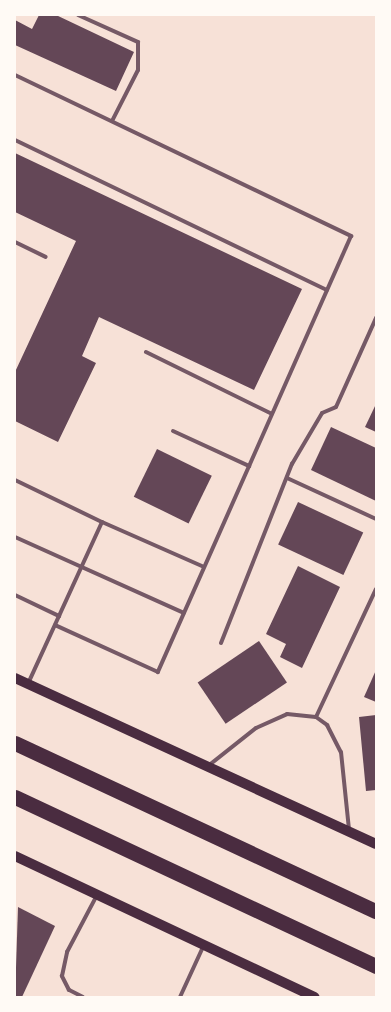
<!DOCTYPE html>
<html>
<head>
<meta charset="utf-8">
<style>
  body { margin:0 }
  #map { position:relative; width:391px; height:1012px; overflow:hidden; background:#f7e1d7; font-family:Poppins,sans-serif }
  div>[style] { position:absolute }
  .building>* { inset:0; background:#644757; transform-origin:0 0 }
  .service>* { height:4px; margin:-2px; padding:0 2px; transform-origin:2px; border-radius:2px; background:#755966 }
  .secondary>* { height:10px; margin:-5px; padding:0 5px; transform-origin:5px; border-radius:5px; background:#4a2c40 }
  .motorway>* { height:15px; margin:-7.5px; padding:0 7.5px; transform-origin:7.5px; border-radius:7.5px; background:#4a2c40 }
  span { translate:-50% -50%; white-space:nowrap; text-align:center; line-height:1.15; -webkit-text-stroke:4px #fffaf5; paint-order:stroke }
  .frame { position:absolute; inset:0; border:16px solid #fffaf5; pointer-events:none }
</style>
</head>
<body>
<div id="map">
  <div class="building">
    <div style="clip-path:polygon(39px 15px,56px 15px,134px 52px,116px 91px,15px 45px,15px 20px,32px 29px)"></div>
    <div style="clip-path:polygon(15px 153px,302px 289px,254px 390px,99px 317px,82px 356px,96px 363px,58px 442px,15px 421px,15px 372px,76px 241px,15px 212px)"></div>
    <div style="clip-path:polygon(376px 404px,376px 432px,365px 427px)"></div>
    <div style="clip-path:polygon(331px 427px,376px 448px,376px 501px,311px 470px)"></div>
    <div style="left:157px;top:449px;width:61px;height:53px;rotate:26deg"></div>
    <div style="left:298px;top:502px;width:72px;height:47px;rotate:25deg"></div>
    <div style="clip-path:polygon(298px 566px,340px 587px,302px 668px,280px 657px,286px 644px,266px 634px)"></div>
    <div style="left:259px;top:641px;width:50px;height:74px;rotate:56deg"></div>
    <div style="clip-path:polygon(376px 670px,376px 702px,364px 697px)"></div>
    <div style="clip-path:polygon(376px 715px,376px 790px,366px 791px,359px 717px)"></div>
    <div style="clip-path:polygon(18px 907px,55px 926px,22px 997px,15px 997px)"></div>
  </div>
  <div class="service">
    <div style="left:78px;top:15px;width:66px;rotate:24.2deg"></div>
    <div style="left:138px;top:42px;width:28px;rotate:90deg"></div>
    <div style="left:138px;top:70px;width:57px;rotate:117deg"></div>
    <div style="left:15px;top:75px;width:373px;rotate:25.6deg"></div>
    <div style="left:351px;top:236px;width:477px;rotate:113.9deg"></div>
    <div style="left:158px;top:672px;width:113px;rotate:-155.5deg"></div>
    <div style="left:15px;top:140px;width:346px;rotate:25.7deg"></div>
    <div style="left:15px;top:242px;width:34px;rotate:26deg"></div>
    <div style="left:146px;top:352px;width:140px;rotate:26.2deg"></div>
    <div style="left:173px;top:431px;width:84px;rotate:24.7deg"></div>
    <div style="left:287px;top:478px;width:98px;rotate:24.7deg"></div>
    <div style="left:15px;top:480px;width:97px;rotate:25.8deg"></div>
    <div style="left:102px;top:522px;width:178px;rotate:114.6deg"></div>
    <div style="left:102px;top:522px;width:111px;rotate:23.8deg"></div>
    <div style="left:15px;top:537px;width:185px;rotate:24.2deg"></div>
    <div style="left:15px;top:595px;width:49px;rotate:25.5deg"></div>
    <div style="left:221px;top:643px;width:193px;rotate:-68.4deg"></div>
    <div style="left:292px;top:464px;width:59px;rotate:-59.5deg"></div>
    <div style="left:322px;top:413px;width:15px;rotate:-23deg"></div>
    <div style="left:336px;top:407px;width:98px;rotate:-65.8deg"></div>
    <div style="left:316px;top:717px;width:141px;rotate:-64.9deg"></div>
    <div style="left:208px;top:766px;width:61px;rotate:-38.4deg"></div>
    <div style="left:256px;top:728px;width:34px;rotate:-24deg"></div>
    <div style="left:287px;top:714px;width:29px;rotate:6deg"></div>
    <div style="left:316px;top:717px;width:14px;rotate:36deg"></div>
    <div style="left:327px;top:725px;width:30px;rotate:63deg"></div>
    <div style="left:341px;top:752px;width:78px;rotate:84.1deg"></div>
    <div style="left:83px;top:997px;width:16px;rotate:-153deg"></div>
    <div style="left:69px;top:990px;width:16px;rotate:-117deg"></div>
    <div style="left:62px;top:976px;width:25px;rotate:-78deg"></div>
    <div style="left:67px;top:952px;width:62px;rotate:-62.2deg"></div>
    <div style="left:180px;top:997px;width:55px;rotate:-65.3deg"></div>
  </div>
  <div class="secondary">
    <div style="left:15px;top:678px;width:397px;rotate:24.7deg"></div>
    <div style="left:15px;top:856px;width:331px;rotate:25.2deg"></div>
  </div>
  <div class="motorway">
    <div style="left:15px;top:743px;width:398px;rotate:25deg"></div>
    <div style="left:15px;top:797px;width:399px;rotate:25.1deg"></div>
  </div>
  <div class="frame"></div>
</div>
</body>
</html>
